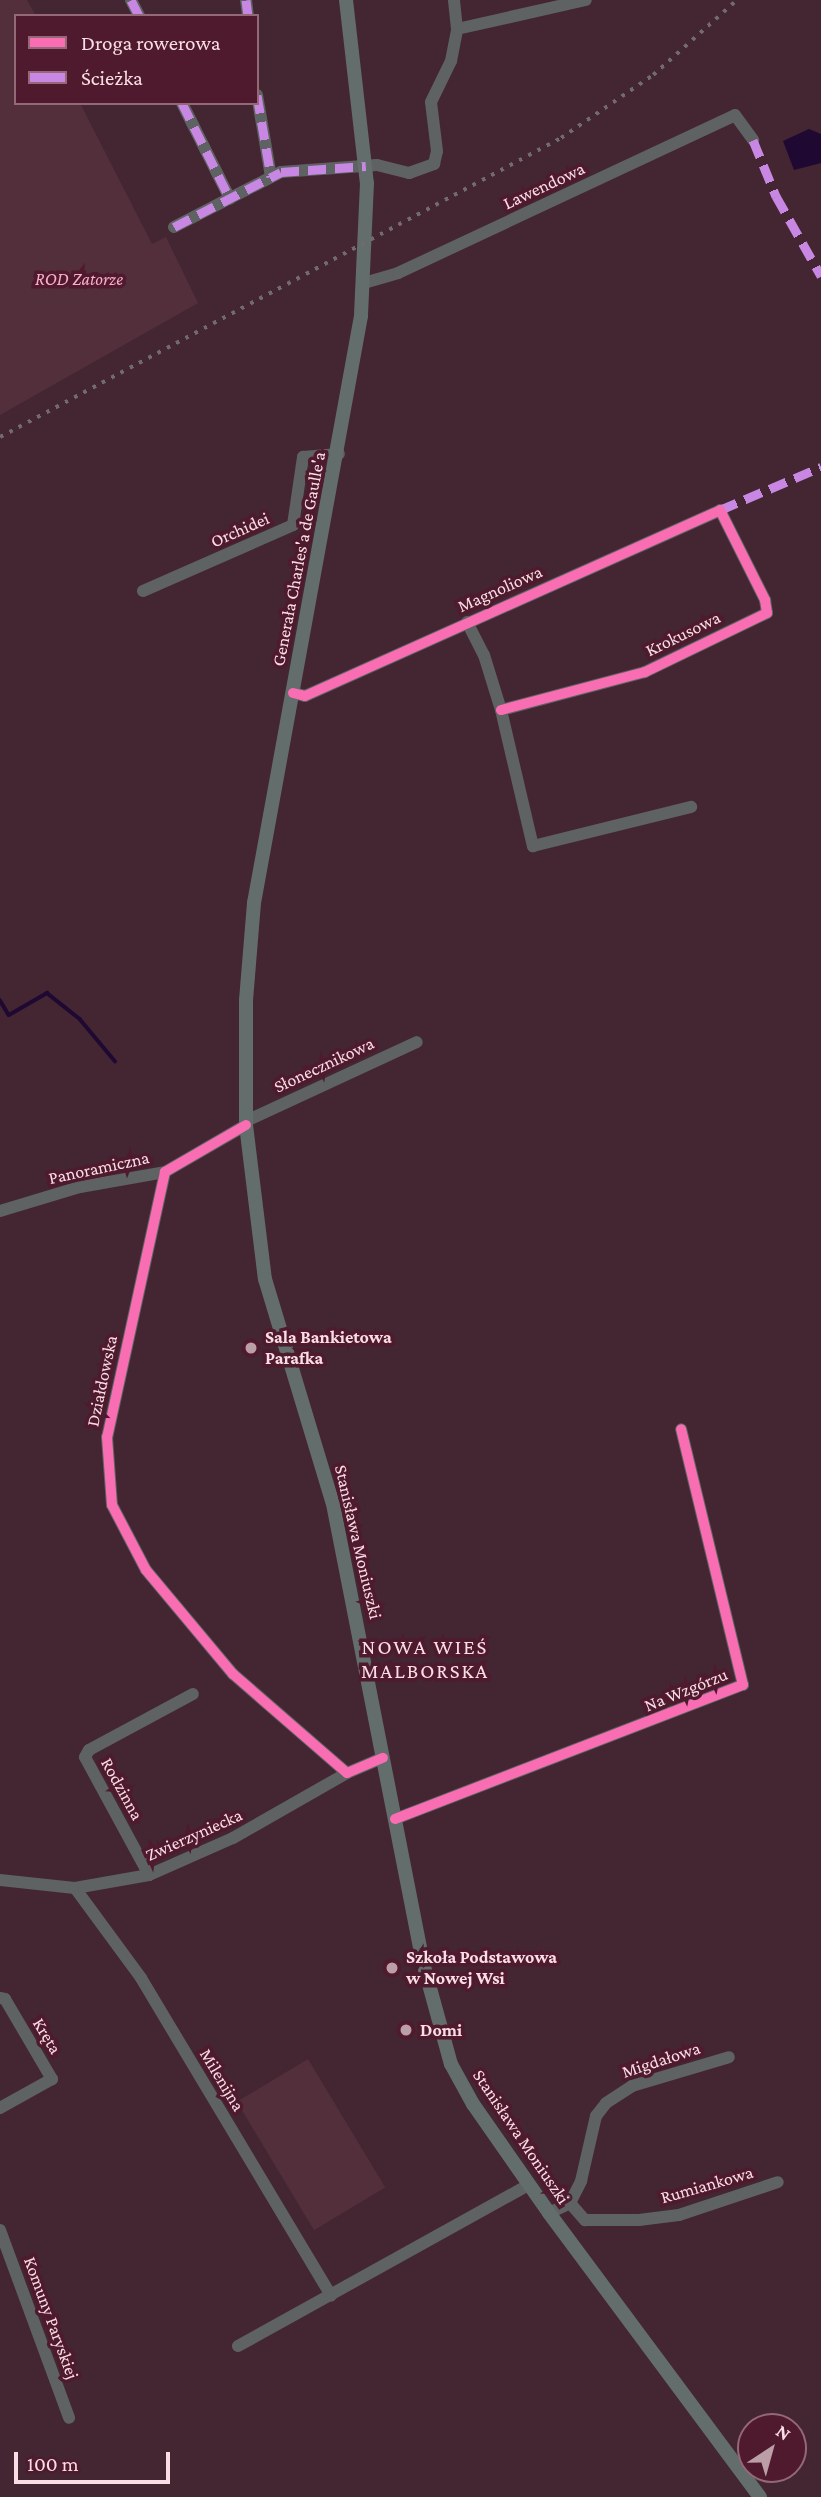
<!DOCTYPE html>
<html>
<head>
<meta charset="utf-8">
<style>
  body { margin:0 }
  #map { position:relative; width:821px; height:2497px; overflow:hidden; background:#432631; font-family:"Crimson Pro",serif }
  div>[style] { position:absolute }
  .green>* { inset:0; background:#532f3b; transform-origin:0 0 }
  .water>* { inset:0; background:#1f0932 }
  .stream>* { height:3.5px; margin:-1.75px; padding:0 1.75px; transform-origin:1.75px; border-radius:1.75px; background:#1f0932 }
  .minor>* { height:12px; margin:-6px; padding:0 6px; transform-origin:6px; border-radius:6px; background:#5f6262 }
  .major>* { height:14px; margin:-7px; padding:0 7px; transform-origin:7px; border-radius:7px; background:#636d6c }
  .rail>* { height:3.5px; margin-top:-1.75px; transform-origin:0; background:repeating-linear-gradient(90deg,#716b6d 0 3.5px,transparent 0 10.5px) }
  .quiet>* { height:9px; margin-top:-4.5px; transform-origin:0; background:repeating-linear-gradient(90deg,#c787e3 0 18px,transparent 0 27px) }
  .cycleway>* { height:10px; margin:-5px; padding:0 5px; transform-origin:5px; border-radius:5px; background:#f96db3 }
  .dots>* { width:19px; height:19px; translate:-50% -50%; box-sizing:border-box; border:4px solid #4f1a2e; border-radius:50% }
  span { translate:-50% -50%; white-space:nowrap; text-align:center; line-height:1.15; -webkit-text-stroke:7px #4f1a2e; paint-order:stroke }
  .street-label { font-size:18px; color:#fbdee5 }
  .park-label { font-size:18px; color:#f9afc5; font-style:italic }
  .poi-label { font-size:18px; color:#fbdee5; font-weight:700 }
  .left { translate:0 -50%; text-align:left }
  .quarter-label { font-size:21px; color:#fbdee5; letter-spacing:2px }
  .legend { position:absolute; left:14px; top:14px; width:245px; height:91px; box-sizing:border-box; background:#4f1a2e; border:2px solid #946877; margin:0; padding:9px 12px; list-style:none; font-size:21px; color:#fbdee5 }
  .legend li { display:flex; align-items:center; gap:14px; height:35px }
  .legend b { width:35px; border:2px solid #946877 }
  .north { position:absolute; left:737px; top:2413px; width:70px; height:70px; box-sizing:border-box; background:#4f1a2e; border:2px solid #946877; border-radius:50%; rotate:36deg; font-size:19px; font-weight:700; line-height:28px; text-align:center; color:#fbdee5 }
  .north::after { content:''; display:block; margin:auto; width:24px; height:32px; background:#bb9ea6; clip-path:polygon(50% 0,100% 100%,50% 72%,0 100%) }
  .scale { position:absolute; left:14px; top:2452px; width:156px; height:32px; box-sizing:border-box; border:4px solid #fbdee5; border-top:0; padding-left:9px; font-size:21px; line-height:24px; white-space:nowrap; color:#fbdee5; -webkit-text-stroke:5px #4f1a2e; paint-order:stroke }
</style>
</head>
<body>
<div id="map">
  <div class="green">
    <div style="clip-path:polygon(0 0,27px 0,36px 16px,16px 16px,16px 103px,80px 103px,152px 244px,166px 237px,198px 303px,0 415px)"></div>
    <div style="left:308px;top:2059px;width:150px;height:83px;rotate:59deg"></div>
  </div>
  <div class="water">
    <div style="clip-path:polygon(809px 129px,821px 134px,821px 163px,794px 170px,783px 141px)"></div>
  </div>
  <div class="stream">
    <div style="left:0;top:1000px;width:17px;rotate:59deg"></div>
    <div style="left:9px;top:1015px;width:44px;rotate:-30.1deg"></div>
    <div style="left:47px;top:993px;width:42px;rotate:38.2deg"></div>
    <div style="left:80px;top:1019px;width:55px;rotate:50.2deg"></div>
  </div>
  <div class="minor">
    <div style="left:131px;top:0;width:18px;rotate:63deg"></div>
    <div style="left:246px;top:0;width:16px;rotate:83deg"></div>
    <div style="left:457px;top:29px;width:132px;rotate:-12.7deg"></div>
    <div style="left:257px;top:95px;width:83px;rotate:80.3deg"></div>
    <div style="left:182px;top:103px;width:107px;rotate:63.4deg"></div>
    <div style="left:174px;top:227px;width:120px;rotate:-27.2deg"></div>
    <div style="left:281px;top:172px;width:96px;rotate:-4.2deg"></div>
    <div style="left:377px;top:165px;width:33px;rotate:14deg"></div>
    <div style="left:409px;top:173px;width:27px;rotate:-20deg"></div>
    <div style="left:434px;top:164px;width:13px;rotate:-77deg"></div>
    <div style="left:437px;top:151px;width:49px;rotate:-97deg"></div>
    <div style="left:431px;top:102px;width:46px;rotate:-64deg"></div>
    <div style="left:451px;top:61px;width:33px;rotate:-79deg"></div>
    <div style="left:457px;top:29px;width:29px;rotate:-96deg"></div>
    <div style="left:364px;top:283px;width:35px;rotate:-16deg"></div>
    <div style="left:398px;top:273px;width:372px;rotate:-25.1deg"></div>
    <div style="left:735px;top:115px;width:31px;rotate:54deg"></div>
    <div style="left:143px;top:591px;width:164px;rotate:-23.7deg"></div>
    <div style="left:293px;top:525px;width:69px;rotate:-81.6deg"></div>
    <div style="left:303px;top:457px;width:36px;rotate:-5deg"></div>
    <div style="left:467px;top:622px;width:37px;rotate:63deg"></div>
    <div style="left:484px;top:655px;width:58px;rotate:72.8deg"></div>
    <div style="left:501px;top:710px;width:140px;rotate:76.8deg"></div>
    <div style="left:533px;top:846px;width:163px;rotate:-13.9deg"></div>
    <div style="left:293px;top:693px;width:12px;rotate:14deg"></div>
    <div style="left:305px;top:696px;width:455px;rotate:-24.1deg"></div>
    <div style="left:720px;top:510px;width:101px;rotate:63.4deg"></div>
    <div style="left:765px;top:600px;width:13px;rotate:81deg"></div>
    <div style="left:767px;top:613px;width:136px;rotate:154.2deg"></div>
    <div style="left:645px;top:672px;width:149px;rotate:165.2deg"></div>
    <div style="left:246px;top:1121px;width:188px;rotate:-24.8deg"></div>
    <div style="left:246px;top:1125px;width:94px;rotate:149.9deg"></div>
    <div style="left:165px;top:1172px;width:271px;rotate:102.3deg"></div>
    <div style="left:107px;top:1437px;width:68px;rotate:85.8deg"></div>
    <div style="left:112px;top:1505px;width:73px;rotate:62.4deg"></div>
    <div style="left:146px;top:1570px;width:136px;rotate:50.1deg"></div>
    <div style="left:233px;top:1674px;width:151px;rotate:41deg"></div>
    <div style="left:347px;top:1773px;width:39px;rotate:-23deg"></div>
    <div style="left:0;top:1211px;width:84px;rotate:-16.7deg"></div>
    <div style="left:80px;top:1187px;width:86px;rotate:-10deg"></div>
    <div style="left:395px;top:1819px;width:373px;rotate:-21.1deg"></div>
    <div style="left:743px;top:1685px;width:263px;rotate:-103.6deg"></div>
    <div style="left:149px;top:1875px;width:134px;rotate:-118.5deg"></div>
    <div style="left:85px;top:1757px;width:8px;rotate:-60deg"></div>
    <div style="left:89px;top:1750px;width:118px;rotate:-28.3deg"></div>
    <div style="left:0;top:1880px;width:75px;rotate:6.1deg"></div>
    <div style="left:75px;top:1888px;width:75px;rotate:-10deg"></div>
    <div style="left:149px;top:1875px;width:92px;rotate:-23.8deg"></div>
    <div style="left:233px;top:1838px;width:131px;rotate:-29.7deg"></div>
    <div style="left:75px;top:1888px;width:112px;rotate:53.7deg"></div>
    <div style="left:141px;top:1978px;width:370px;rotate:59.1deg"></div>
    <div style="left:0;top:1998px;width:5px;rotate:11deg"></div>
    <div style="left:5px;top:1999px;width:93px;rotate:59.6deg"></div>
    <div style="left:52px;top:2079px;width:60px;rotate:150.9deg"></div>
    <div style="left:570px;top:2203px;width:23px;rotate:49deg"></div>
    <div style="left:585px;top:2220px;width:54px"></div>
    <div style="left:639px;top:2220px;width:40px;rotate:-7.1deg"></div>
    <div style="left:679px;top:2215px;width:104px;rotate:-18.4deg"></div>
    <div style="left:549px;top:2213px;width:23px;rotate:-25deg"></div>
    <div style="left:570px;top:2203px;width:25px;rotate:-63deg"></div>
    <div style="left:581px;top:2181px;width:67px;rotate:-77deg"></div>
    <div style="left:596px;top:2116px;width:16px;rotate:-52deg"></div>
    <div style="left:606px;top:2103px;width:31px;rotate:-33deg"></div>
    <div style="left:632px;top:2086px;width:101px;rotate:-16.6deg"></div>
    <div style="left:0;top:2230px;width:200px;rotate:69.8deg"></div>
    <div style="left:238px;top:2346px;width:333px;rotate:-29deg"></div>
  </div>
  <div class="major">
    <div style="left:346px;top:0;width:184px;rotate:83.5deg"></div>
    <div style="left:367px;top:183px;width:133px;rotate:92.6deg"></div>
    <div style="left:361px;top:316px;width:597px;rotate:100.33deg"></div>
    <div style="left:254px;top:903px;width:97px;rotate:94.7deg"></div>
    <div style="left:246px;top:1000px;width:125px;rotate:90deg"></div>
    <div style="left:246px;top:1125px;width:155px;rotate:83deg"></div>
    <div style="left:265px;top:1279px;width:235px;rotate:73.2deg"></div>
    <div style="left:333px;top:1504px;width:464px;rotate:78.9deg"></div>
    <div style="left:422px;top:1959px;width:109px;rotate:74.6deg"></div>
    <div style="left:451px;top:2064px;width:46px;rotate:61.2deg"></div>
    <div style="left:473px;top:2104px;width:133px;rotate:55.1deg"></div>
    <div style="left:549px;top:2213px;width:354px;rotate:53.4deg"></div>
  </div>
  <div class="rail">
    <div style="left:0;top:437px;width:636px;rotate:-28.06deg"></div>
    <div style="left:561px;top:138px;width:112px;rotate:-34.4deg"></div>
    <div style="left:653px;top:75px;width:113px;rotate:-41.8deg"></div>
  </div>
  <div class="quiet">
    <div style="left:131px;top:0;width:18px;rotate:63deg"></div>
    <div style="left:246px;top:0;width:16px;rotate:83deg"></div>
    <div style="left:257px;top:95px;width:83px;rotate:80.3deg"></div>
    <div style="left:182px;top:103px;width:107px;rotate:63.4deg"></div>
    <div style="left:753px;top:140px;width:61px;rotate:67.7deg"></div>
    <div style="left:776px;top:196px;width:92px;rotate:60.6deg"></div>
    <div style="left:174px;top:227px;width:120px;rotate:-27.2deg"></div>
    <div style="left:281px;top:172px;width:85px;rotate:-4deg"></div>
    <div style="left:720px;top:510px;width:110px;rotate:-23.1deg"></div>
  </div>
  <div class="cycleway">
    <div style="left:293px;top:693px;width:12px;rotate:14deg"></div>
    <div style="left:305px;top:696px;width:455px;rotate:-24.1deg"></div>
    <div style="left:720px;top:510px;width:101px;rotate:63.4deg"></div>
    <div style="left:765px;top:600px;width:13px;rotate:81deg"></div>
    <div style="left:767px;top:613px;width:136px;rotate:154.2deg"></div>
    <div style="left:645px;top:672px;width:149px;rotate:165.2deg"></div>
    <div style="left:246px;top:1125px;width:94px;rotate:149.9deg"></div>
    <div style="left:165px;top:1172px;width:271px;rotate:102.3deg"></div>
    <div style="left:107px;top:1437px;width:68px;rotate:85.8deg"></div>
    <div style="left:112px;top:1505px;width:73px;rotate:62.4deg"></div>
    <div style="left:146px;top:1570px;width:136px;rotate:50.1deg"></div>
    <div style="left:233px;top:1674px;width:151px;rotate:41deg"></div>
    <div style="left:347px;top:1773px;width:39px;rotate:-23deg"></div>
    <div style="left:395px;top:1819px;width:373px;rotate:-21.1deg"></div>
    <div style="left:743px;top:1685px;width:263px;rotate:-103.6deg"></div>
  </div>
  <div class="dots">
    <div style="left:251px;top:1348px;background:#bb9ea6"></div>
    <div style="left:392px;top:1968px;background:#bb9ea6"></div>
    <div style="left:406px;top:2030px;background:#bb9ea6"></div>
  </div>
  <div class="street-label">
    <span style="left:544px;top:186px;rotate:-25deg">Lawendowa</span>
    <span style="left:240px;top:530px;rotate:-24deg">Orchidei</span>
    <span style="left:299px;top:559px;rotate:-79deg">Generała Charles'a de Gaulle'a</span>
    <span style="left:500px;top:589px;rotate:-24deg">Magnoliowa</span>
    <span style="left:683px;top:634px;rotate:-26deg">Krokusowa</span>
    <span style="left:324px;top:1065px;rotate:-25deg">Słonecznikowa</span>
    <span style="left:99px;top:1168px;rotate:-12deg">Panoramiczna</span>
    <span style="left:102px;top:1381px;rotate:-78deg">Działdowska</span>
    <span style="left:358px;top:1542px;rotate:77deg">Stanisława Moniuszki</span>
    <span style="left:686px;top:1690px;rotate:-22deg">Na Wzgórzu</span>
    <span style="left:122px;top:1789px;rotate:61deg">Rodzinna</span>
    <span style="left:194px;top:1835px;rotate:-24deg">Zwierzyniecka</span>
    <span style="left:47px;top:2036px;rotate:59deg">Kręta</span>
    <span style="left:661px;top:2060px;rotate:-18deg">Migdałowa</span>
    <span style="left:222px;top:2080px;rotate:59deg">Milenijna</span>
    <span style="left:521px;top:2137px;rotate:56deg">Stanisława Moniuszki</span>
    <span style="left:707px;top:2185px;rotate:-16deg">Rumiankowa</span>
    <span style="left:51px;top:2318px;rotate:70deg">Komuny Paryskiej</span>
  </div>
  <div class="park-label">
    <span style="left:79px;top:279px">ROD Zatorze</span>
  </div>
  <div class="poi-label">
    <span class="left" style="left:265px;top:1348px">Sala Bankietowa<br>Parafka</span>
    <span class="left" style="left:406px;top:1968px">Szkoła Podstawowa<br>w Nowej Wsi</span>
    <span class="left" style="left:420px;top:2030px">Domi</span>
  </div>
  <div class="quarter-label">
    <span style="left:425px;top:1659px">NOWA WIEŚ<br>MALBORSKA</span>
  </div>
  <ul class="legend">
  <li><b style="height:9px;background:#f96db3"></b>Droga rowerowa</li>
  <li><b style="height:9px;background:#c787e3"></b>Ścieżka</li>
  </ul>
  <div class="north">N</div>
  <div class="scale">100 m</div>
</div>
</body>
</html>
